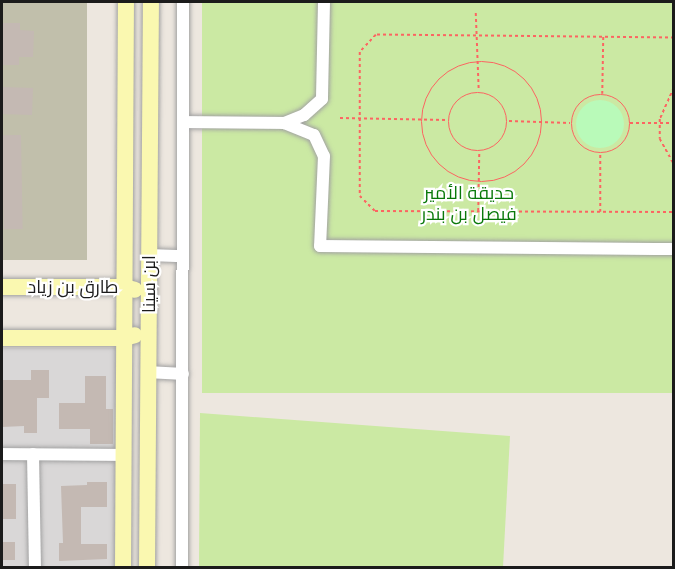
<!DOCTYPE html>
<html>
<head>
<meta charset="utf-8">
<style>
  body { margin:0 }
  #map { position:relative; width:675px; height:569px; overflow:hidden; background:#ede7df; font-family:"DM Sans",Cairo,sans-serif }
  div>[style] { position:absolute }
  .residential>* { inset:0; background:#d9d7d7; transform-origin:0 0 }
  .construction>* { inset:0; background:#c1bfab; transform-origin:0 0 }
  .grass>* { inset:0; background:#cbe9a3; transform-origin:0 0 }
  .park>* { inset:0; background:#b9fab9 }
  .round { border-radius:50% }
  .building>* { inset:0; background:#c4b9b3; transform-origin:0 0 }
  .path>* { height:1.5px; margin-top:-0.75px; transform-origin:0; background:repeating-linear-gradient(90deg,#fc6461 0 3px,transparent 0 6px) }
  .path>.ring { margin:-0.75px; padding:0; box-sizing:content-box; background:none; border:1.5px solid #fc6461; border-radius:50% }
  .roads { filter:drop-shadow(0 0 2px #a2a2a2) drop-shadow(0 0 2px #a2a2a2) }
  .street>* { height:12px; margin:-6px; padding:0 6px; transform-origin:6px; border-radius:6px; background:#fff }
  .secondary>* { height:16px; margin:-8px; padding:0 8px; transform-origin:8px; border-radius:8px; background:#faf8b0 }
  span { translate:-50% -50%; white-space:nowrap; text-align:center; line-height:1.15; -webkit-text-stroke:4.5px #fff; paint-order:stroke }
  .park-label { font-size:18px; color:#097809 }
  .street-label { font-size:18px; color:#1b1b1b }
  .frame { position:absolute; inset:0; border:3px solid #1b1b1b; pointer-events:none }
</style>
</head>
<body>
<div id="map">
  <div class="residential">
    <div style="left:2px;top:348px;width:116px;height:220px"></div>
  </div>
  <div class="construction">
    <div style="left:2px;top:2px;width:85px;height:258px"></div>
  </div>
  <div class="grass">
    <div style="left:202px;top:2px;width:471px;height:391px"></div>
    <div style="clip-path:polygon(200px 413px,510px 436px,503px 567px,199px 567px)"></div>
  </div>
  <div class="park">
    <div class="round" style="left:576px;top:100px;width:48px;height:48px"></div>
  </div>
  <div class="building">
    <div style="clip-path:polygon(2px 23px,20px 23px,20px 30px,34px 31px,33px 57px,19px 57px,19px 65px,2px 65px)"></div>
    <div style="left:2px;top:87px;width:31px;height:27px;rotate:2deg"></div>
    <div style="left:21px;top:135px;width:94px;height:19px;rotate:89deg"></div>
    <div style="clip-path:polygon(31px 370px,49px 370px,49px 398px,37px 398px,37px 433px,24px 433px,24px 426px,2px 427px,2px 380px,31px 380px)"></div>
    <div style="clip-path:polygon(85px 376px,106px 376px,106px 409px,113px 409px,113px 444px,90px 444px,90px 429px,59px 429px,59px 403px,85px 403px)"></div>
    <div style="clip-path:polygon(87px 482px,107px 482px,107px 507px,81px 507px,81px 544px,107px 544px,107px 559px,59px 561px,59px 543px,63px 543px,61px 486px,87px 485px)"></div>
    <div style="left:2px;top:484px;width:14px;height:35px"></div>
    <div style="left:2px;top:542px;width:13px;height:18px"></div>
  </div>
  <div class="path">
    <div style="left:476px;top:13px;width:78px;rotate:87.8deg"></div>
    <div style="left:674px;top:38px;width:298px;rotate:-179.4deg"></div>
    <div style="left:376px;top:35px;width:23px;rotate:133deg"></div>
    <div style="left:360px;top:52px;width:144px;rotate:90deg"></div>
    <div style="left:360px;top:196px;width:21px;rotate:45deg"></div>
    <div style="left:375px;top:211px;width:299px;rotate:0.2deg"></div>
    <div class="ring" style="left:422px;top:62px;width:118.5px;height:118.5px"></div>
    <div style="left:674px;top:88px;width:34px;rotate:114deg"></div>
    <div style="left:660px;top:119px;width:20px;rotate:90deg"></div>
    <div style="left:660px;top:139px;width:29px;rotate:61deg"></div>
    <div class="ring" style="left:449px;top:93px;width:56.5px;height:56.5px"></div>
    <div style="left:602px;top:94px;width:57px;rotate:-89deg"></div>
    <div class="ring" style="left:572px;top:95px;width:56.5px;height:56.5px"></div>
    <div style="left:340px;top:118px;width:107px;rotate:1.1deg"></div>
    <div style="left:509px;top:121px;width:61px;rotate:1.9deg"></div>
    <div style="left:630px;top:123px;width:44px"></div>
    <div style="left:478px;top:211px;width:59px;rotate:-89deg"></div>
    <div style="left:600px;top:212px;width:58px;rotate:-90deg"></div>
  </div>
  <div class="roads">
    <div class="street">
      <div style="left:324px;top:2px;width:97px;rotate:91.2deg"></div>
      <div style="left:322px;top:99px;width:24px;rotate:138deg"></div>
      <div style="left:304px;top:115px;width:22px;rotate:158deg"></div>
      <div style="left:284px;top:123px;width:32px;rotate:22deg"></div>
      <div style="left:314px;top:135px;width:23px;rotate:65deg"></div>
      <div style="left:324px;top:156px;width:90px;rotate:92.5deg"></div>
      <div style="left:320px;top:246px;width:354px;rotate:0.5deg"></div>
      <div style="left:184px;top:122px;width:100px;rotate:0.6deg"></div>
      <div style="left:149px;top:255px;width:34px;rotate:2deg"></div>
      <div style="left:148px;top:372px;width:35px;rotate:3deg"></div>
      <div style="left:2px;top:454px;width:122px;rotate:0.5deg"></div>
      <div style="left:33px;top:454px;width:114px;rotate:89deg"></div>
      <div style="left:182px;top:568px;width:566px;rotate:-89.9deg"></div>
    </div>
    <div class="secondary">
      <div style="left:2px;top:287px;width:122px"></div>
      <div style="left:124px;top:287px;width:11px;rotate:15deg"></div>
      <div style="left:2px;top:338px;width:122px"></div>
      <div style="left:124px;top:338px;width:11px;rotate:-15deg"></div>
      <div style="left:123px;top:568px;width:566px;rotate:-89.7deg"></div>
      <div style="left:147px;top:568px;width:566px;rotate:-89.6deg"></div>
    </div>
  </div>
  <div class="park-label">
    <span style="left:469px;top:204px">حديقة الأمير<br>فيصل بن بندر</span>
  </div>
  <div class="street-label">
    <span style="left:149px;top:284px;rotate:-90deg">ابن سينا</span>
    <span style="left:73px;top:287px">طارق بن زياد</span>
  </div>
  <div class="frame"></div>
</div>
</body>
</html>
